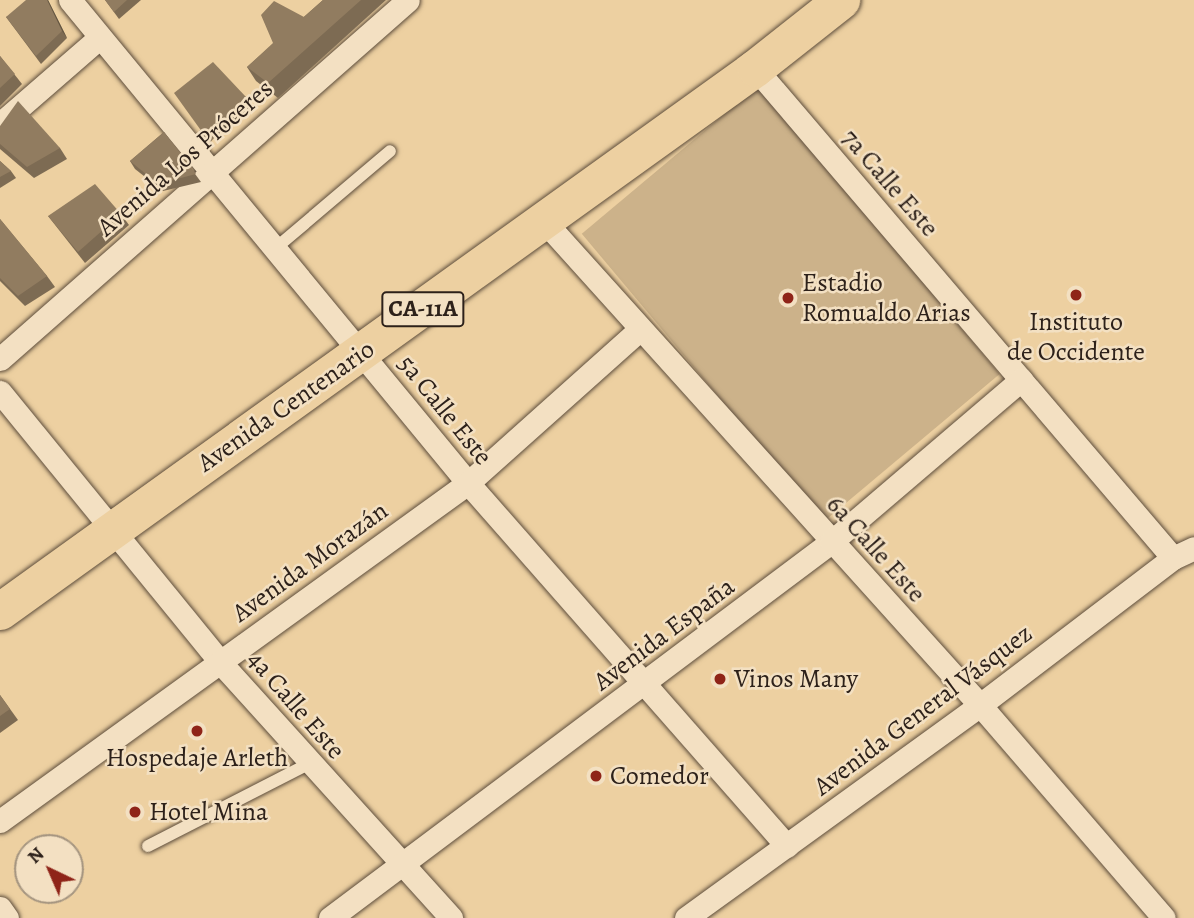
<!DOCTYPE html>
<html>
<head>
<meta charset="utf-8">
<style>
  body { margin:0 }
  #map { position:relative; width:1194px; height:918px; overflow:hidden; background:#edd0a1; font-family:Alegreya,serif }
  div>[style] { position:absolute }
  .green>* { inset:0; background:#ccb28a; transform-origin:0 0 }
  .roads { filter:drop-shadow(0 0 2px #5d4d3c) drop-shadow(0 0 2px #5d4d3c) }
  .service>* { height:12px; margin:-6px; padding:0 6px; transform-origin:6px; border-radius:6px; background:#f3e0c2 }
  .minor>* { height:23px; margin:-11.5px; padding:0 11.5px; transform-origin:11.5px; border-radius:11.5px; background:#f3e0c2 }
  .primary>* { height:37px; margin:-18.5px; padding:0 18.5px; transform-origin:18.5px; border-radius:18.5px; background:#edd0a1 }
  .wall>* { inset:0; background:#7d6b53 }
  .shaded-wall>* { inset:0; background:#665743; transform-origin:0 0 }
  .building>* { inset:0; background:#917c60 }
  .dots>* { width:19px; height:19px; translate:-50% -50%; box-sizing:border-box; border:4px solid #f3e0c2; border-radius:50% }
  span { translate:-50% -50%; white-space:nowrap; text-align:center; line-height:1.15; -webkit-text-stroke:5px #f3e0c2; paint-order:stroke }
  .shield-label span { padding:2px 5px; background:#f3e0c2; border:2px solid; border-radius:5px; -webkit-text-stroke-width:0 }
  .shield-label { font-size:24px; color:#2d211a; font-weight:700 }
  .street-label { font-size:26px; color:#2d211a }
  .poi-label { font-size:26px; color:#2d211a }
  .left { translate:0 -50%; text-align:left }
  .north { position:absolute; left:14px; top:834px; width:70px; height:70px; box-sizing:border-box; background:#f3e0c2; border:2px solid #a4947f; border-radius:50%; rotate:316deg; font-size:19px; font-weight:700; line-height:28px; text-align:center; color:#2d211a }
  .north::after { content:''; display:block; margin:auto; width:24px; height:32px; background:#8f2418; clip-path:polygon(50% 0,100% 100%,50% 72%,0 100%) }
</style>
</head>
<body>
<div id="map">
  <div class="green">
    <div style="left:758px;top:86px;width:376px;height:230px;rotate:50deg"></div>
  </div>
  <div class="roads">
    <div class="service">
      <div style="left:277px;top:247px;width:148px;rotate:-40.3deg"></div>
      <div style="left:148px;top:846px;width:182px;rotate:-27.1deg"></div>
    </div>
    <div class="minor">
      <div style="left:70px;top:0;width:626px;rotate:50.51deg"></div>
      <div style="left:468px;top:483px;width:483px;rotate:48.7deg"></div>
      <div style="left:755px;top:68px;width:644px;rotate:49.53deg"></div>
      <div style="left:0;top:124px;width:131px;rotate:-41deg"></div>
      <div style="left:544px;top:221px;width:651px;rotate:47.99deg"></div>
      <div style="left:980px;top:705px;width:281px;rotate:49.2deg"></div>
      <div style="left:0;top:359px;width:543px;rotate:-41.34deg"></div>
      <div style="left:0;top:392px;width:348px;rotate:50.8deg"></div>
      <div style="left:220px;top:662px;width:345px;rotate:47.9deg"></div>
      <div style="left:0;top:821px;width:577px;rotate:-35.84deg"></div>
      <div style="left:468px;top:483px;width:229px;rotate:-41.8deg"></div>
      <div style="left:0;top:908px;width:12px;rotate:55deg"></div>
      <div style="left:330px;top:918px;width:626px;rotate:-36.89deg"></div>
      <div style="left:831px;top:542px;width:250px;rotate:-40.5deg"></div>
      <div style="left:686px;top:918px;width:363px;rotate:-35.9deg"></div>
      <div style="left:980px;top:705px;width:243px;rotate:-37.3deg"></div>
      <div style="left:1173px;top:558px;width:23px;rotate:-25deg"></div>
    </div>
    <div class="primary">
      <div style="left:0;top:611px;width:930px;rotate:-35.72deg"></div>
      <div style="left:755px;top:68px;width:110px;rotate:-38.3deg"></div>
    </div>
  </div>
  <div class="wall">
    <div style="clip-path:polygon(48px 0,67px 38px,41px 64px,6px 17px)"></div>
    <div style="clip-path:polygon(105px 0,141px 0,119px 19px)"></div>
    <div style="clip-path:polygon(323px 0,386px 0,278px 98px,256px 81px,247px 67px)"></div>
    <div style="clip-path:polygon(0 56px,22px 84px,0 106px)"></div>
    <div style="clip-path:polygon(0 126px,60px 148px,67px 159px,34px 178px,0 149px)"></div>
    <div style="clip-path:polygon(164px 132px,201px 182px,163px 191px,135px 169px,130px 161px)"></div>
    <div style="clip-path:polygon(0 161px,11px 171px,16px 178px,0 188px)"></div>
    <div style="clip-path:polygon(121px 214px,129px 225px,85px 263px,48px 216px)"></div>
    <div style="clip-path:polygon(0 219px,47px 276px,55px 287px,25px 306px,0 281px)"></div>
    <div style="clip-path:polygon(0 695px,18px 720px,0 733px)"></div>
  </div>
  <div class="shaded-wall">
    <div style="clip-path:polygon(47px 0,48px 0,67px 38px,62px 31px)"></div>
    <div style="left:246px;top:97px;width:14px;height:58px;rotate:54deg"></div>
  </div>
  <div class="building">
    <div style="clip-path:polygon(26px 0,47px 0,62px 31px,36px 56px,6px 17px)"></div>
    <div style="clip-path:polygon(105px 0,127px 0,114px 12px)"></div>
    <div style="clip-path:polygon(323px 0,361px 0,268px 83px,247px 67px,273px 43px,261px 15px,274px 1px,304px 17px)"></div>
    <div style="clip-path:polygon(0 56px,15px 74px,0 88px)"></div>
    <div style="clip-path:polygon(213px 62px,246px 97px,210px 143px,174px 93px)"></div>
    <div style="clip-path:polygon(18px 101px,60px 148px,27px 167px,0 144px,0 126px)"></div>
    <div style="clip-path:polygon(164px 132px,196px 174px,158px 184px,130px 161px)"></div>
    <div style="clip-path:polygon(0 161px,11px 171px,0 177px)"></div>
    <div style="clip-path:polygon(95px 184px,121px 214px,78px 252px,48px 216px)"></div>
    <div style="clip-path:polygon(0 219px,47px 276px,18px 296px,0 278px)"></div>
    <div style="clip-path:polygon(0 695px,10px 709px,0 716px)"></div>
  </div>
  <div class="dots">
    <div style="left:1076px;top:295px;background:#8f2418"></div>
    <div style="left:788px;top:298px;background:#8f2418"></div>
    <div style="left:720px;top:679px;background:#8f2418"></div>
    <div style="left:197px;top:731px;background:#8f2418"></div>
    <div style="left:596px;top:776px;background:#8f2418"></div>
    <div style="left:135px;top:812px;background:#8f2418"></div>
  </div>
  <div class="shield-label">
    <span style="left:423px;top:309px">CA-11A</span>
  </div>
  <div class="street-label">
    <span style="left:185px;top:158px;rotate:-41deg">Avenida Los Próceres</span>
    <span style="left:890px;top:183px;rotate:49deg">7a Calle Este</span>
    <span style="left:286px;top:406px;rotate:-35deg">Avenida Centenario</span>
    <span style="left:445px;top:410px;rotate:51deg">5a Calle Este</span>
    <span style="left:876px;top:549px;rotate:48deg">6a Calle Este</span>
    <span style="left:310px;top:562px;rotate:-36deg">Avenida Morazán</span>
    <span style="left:664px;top:634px;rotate:-37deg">Avenida España</span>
    <span style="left:296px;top:705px;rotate:49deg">4a Calle Este</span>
    <span style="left:923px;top:710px;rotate:-37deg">Avenida General Vásquez</span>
  </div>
  <div class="poi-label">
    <span class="left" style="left:802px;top:298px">Estadio<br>Romualdo Arias</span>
    <span style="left:1076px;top:337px">Instituto<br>de Occidente</span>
    <span class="left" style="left:734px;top:679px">Vinos Many</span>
    <span style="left:197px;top:758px">Hospedaje Arleth</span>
    <span class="left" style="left:610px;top:776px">Comedor</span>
    <span class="left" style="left:149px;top:812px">Hotel Mina</span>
  </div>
  <div class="north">N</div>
</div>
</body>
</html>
